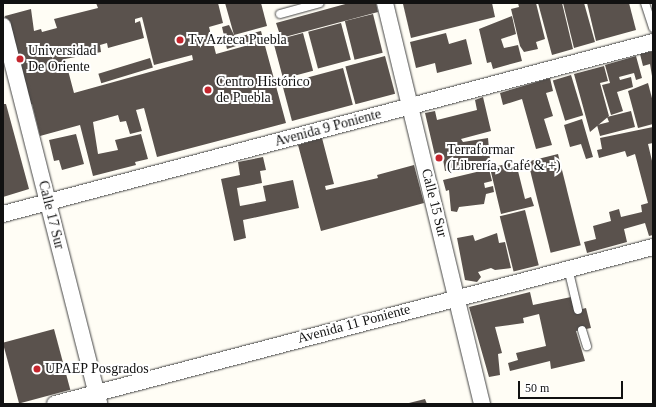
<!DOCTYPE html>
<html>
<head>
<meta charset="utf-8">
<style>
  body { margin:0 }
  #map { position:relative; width:656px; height:407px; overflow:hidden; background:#fffdf5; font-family:Georgia,serif }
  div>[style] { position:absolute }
  .building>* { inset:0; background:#5a524d; transform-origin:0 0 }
  .roads { filter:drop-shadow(0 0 1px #444) drop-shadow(0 0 1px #444) }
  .lane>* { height:8px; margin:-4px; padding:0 4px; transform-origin:4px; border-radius:4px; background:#fff }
  .street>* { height:16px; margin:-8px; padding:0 8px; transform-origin:8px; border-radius:8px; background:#fff }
  .dots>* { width:11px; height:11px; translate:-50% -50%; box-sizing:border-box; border:2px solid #fff; border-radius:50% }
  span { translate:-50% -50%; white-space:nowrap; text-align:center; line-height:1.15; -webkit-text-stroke:4px #fff; paint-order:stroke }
  .poi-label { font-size:14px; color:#111 }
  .left { translate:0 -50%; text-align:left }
  .street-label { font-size:14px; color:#111 }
  .frame { position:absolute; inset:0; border:4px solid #111; pointer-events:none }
  .scale { position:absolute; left:518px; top:381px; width:105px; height:18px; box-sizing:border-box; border:2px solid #111; border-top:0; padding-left:5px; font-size:12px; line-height:14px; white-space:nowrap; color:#111; -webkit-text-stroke:3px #fff; paint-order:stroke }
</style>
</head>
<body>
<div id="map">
  <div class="building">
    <div style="clip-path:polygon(evenodd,96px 3px,218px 3px,223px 23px,209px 27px,216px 54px,245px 46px,242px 36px,261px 31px,286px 123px,157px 157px,144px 108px,136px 110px,142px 131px,130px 134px,126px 121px,120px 122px,118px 115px,93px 122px,98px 154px,118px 150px,115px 140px,141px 134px,148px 159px,135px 162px,136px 165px,93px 176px,80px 125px,40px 136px,32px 104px,28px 106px,5px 16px,31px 9px,34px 31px,41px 29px,42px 32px,57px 28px,54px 19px,98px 8px,96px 3px,142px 17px,154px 65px,192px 55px,193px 60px,74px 93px,65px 59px,101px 52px,100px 45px,107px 43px,108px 48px,144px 38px,140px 21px,135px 23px,135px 19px,142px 17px)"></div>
    <div style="clip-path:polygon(225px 3px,261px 3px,267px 26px,234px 35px)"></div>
    <div style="clip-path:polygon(349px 3px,376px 3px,378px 12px,281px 38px,276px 23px)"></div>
    <div style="clip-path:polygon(408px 3px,492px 3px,495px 17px,411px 38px,403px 4px)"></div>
    <div style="clip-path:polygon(518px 3px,536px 3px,545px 39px,536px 42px,538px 49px,524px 52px,520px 46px,511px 9px,519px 7px)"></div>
    <div style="clip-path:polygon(538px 3px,562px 3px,573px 49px,552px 55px)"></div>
    <div style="clip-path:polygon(563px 3px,584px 3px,595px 42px,574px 48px)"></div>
    <div style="clip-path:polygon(587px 3px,629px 3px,636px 30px,596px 41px)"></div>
    <div style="left:373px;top:14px;width:40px;height:29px;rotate:76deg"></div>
    <div style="clip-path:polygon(512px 16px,516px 34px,501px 39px,504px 48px,518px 45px,522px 61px,493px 69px,491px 62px,487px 63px,479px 29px)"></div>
    <div style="left:341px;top:23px;width:38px;height:34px;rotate:75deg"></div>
    <div style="clip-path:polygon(229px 25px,239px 45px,227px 49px,222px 27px)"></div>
    <div style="left:303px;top:33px;width:39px;height:31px;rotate:75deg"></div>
    <div style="clip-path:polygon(446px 33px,449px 44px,466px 39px,472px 64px,437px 73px,435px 63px,416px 68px,410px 42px)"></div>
    <div style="clip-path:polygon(653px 51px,653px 76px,652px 76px,650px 64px,643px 66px,640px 54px)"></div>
    <div style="left:385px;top:56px;width:39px;height:41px;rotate:75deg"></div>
    <div style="clip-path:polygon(636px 56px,642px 78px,636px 80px,634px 73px,619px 77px,620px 80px,631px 77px,633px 87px,617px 92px,623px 111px,611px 115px,602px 85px,610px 83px,605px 65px)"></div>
    <div style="left:150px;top:58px;width:10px;height:54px;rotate:73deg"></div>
    <div style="clip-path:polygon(604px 66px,608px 81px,600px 83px,609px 116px,590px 132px,574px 74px)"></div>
    <div style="left:343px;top:68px;width:38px;height:63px;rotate:75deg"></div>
    <div style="left:571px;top:75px;width:42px;height:19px;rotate:73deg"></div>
    <div style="clip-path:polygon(550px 78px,553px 91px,546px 93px,553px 116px,544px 119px,552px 145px,536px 149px,522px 99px,503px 105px,500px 93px)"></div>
    <div style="clip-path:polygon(648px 83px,653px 102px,653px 124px,638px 128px,628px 91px)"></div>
    <div style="clip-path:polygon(483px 97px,491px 131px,461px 139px,463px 142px,488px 138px,490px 160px,445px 171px,443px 159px,436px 160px,425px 113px,435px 111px,437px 120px,477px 110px,475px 100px)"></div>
    <div style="clip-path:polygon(3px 104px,6px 104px,29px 189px,3px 197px)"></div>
    <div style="clip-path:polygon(631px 111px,635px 127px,600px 136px,597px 125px,609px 122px,607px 117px)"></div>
    <div style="clip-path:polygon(582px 119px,593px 157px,586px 159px,581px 144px,570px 147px,564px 125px)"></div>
    <div style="clip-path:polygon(653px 127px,653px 143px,648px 144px,653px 165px,653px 235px,649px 236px,645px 223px,624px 229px,627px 242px,587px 253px,584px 242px,596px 239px,593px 226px,611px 221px,609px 212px,619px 209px,621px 217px,642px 212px,641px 205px,648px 203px,635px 154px,627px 157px,625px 151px,599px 158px,597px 150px,602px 149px,600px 138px)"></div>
    <div style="clip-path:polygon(76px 134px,84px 164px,62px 170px,59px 160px,54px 161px,49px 140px)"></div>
    <div style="clip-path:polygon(322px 138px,334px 184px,325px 186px,326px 190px,378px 178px,377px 175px,414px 165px,424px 203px,321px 231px,298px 145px)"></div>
    <div style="left:558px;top:154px;width:94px;height:31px;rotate:76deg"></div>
    <div style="clip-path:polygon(263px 157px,266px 170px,260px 171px,262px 183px,237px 188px,240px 206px,266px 201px,263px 186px,293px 180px,299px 208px,243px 220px,246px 238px,234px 241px,221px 179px,240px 175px,238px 162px)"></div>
    <div style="clip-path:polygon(510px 163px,513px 172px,518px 171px,525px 199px,531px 197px,534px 206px,501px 214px,490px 168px)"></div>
    <div style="clip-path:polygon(489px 169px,492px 181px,484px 183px,485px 188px,493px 186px,494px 192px,486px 194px,484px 204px,459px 207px,457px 212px,451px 211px,449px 190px,446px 191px,443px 180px)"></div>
    <div style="left:525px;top:210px;width:57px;height:26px;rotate:76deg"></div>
    <div style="clip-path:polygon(497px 233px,499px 243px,505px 242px,511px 268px,495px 270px,491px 268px,478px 272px,481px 277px,477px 282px,465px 280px,457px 238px,473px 235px,475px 241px)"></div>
    <div style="clip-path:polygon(530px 292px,533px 305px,571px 297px,574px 311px,586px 308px,591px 328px,576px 331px,585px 361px,551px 369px,550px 361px,510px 371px,508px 363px,518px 360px,516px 353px,546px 346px,539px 314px,523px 318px,524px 323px,495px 327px,502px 353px,498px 354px,500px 375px,489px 377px,469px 307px)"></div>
    <div style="left:54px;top:329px;width:63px;height:53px;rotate:75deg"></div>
    <div style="clip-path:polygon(425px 399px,427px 404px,409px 404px,409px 403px)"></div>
  </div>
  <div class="roads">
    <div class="lane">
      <div style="left:645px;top:3px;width:26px;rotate:72deg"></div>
      <div style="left:280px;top:14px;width:41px;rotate:-15.4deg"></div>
      <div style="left:568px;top:268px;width:43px;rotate:76.6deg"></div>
      <div style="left:582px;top:330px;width:17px;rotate:73deg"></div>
    </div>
    <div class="street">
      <div style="left:385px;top:3px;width:413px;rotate:76.4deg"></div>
      <div style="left:3px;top:26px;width:390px;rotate:75.7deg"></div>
      <div style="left:3px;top:214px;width:672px;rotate:-14.82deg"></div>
      <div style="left:55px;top:404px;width:618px;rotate:-14.71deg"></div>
    </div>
  </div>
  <div class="dots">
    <div style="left:180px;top:40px;background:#c4262e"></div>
    <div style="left:20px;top:59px;background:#c4262e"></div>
    <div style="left:208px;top:90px;background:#c4262e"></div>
    <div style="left:439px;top:158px;background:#c4262e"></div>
    <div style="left:37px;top:369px;background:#c4262e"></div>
  </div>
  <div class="poi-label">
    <span class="left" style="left:188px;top:40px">Tv Azteca Puebla</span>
    <span class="left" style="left:28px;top:59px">Universidad<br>De Oriente</span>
    <span class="left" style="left:216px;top:90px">Centro Histórico<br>de Puebla</span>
    <span class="left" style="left:447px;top:158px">Terraformar<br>(Librería, Café &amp; +)</span>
    <span class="left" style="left:45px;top:369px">UPAEP Posgrados</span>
  </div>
  <div class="street-label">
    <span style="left:328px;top:128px;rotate:-15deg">Avenida 9 Poniente</span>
    <span style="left:434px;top:203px;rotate:76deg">Calle 15 Sur</span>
    <span style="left:51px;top:215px;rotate:76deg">Calle 17 Sur</span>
    <span style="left:354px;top:324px;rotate:-15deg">Avenida 11 Poniente</span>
  </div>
  <div class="frame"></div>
  <div class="scale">50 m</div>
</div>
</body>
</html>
